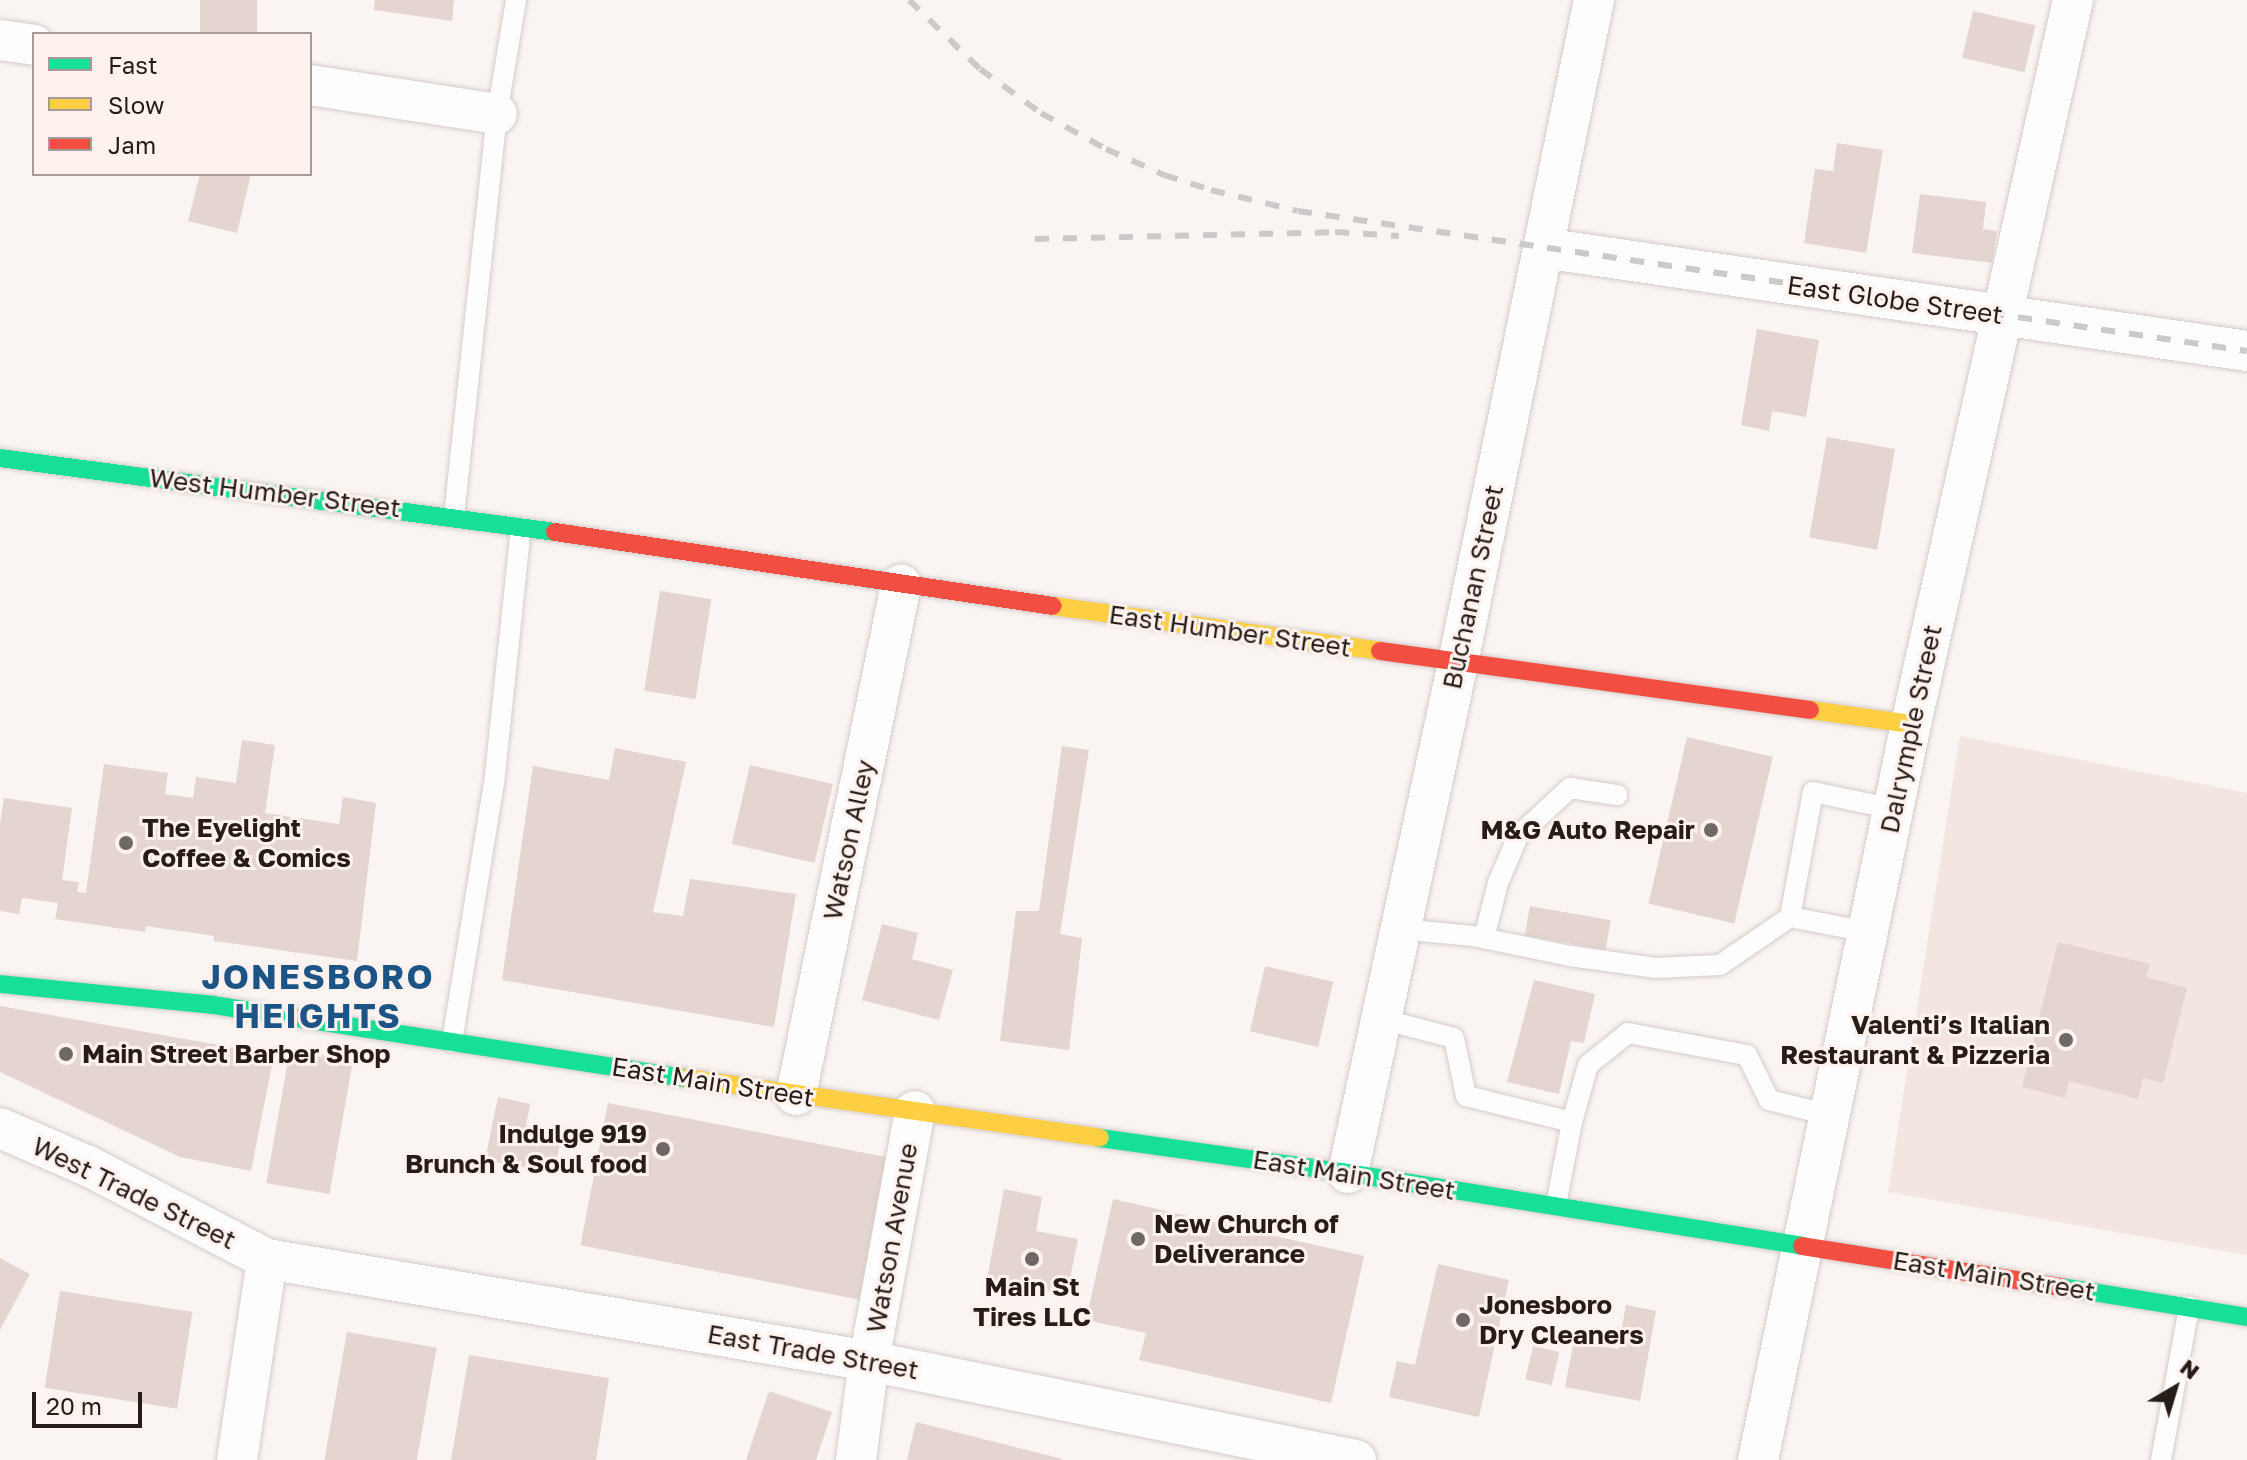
<!DOCTYPE html>
<html>
<head>
<meta charset="utf-8">
<style>
  body { margin:0 }
  #map { position:relative; width:2247px; height:1460px; overflow:hidden; background:#faf4f2; font-family:"Golos Text",sans-serif }
  div>[style] { position:absolute }
  .built>* { inset:0; background:#f3e5e0 }
  .building>* { inset:0; background:#e4d5d0; transform-origin:0 0 }
  .roads { filter:drop-shadow(0 0 2px #d4ccc9) drop-shadow(0 0 2px #d4ccc9) }
  .lane>* { height:20px; margin:-10px; padding:0 10px; transform-origin:10px; border-radius:10px; background:#fefdfd }
  .street>* { height:40px; margin:-20px; padding:0 20px; transform-origin:20px; border-radius:20px; background:#fefdfd }
  .fast>* { height:18px; margin:-9px; padding:0 9px; transform-origin:9px; border-radius:9px; background:#16e098 }
  .slow>* { height:18px; margin:-9px; padding:0 9px; transform-origin:9px; border-radius:9px; background:#ffcf43 }
  .jam>* { height:18px; margin:-9px; padding:0 9px; transform-origin:9px; border-radius:9px; background:#f24e42 }
  .rail>* { height:6px; margin-top:-3px; transform-origin:0; background:repeating-linear-gradient(90deg,#cccac9 0 14px,transparent 0 28px) }
  .dots>* { width:22px; height:22px; translate:-50% -50%; box-sizing:border-box; border:4px solid #fef2ee; border-radius:50% }
  span { translate:-50% -50%; white-space:nowrap; text-align:center; line-height:1.15; -webkit-text-stroke:6px #fef2ee; paint-order:stroke }
  .street-label { font-size:26px; color:#261c18 }
  .poi-label { font-size:26px; color:#261c18; font-weight:700 }
  .left { translate:0 -50%; text-align:left }
  .right { translate:-100% -50%; text-align:right }
  .district-label { font-size:34px; color:#1c5486; font-weight:700; letter-spacing:2px }
  .legend { position:absolute; left:32px; top:32px; width:280px; height:144px; box-sizing:border-box; background:#fef2ee; border:2px solid #a89c98; margin:0; padding:10px 14px; list-style:none; font-size:24px; color:#261c18 }
  .legend li { display:flex; align-items:center; gap:16px; height:40px }
  .legend b { width:40px; border:2px solid #a89c98 }
  .north { position:absolute; left:2135px; top:1348px; width:80px; height:80px; -webkit-text-stroke:6px #fef2ee; paint-order:stroke; rotate:38deg; font-size:22px; font-weight:700; line-height:32px; text-align:center; color:#261c18 }
  .north::after { content:''; display:block; margin:auto; width:28px; height:36px; background:#261c18; clip-path:polygon(50% 0,100% 100%,50% 72%,0 100%) }
  .scale { position:absolute; left:32px; top:1392px; width:110px; height:36px; box-sizing:border-box; border:4px solid #261c18; border-top:0; padding-left:10px; font-size:24px; line-height:28px; white-space:nowrap; color:#261c18; -webkit-text-stroke:6px #fef2ee; paint-order:stroke }
</style>
</head>
<body>
<div id="map">
  <div class="built">
    <div style="clip-path:polygon(1960px 736px,2247px 793px,2247px 1255px,1888px 1192px)"></div>
  </div>
  <div class="building">
    <div style="left:200px;top:0;width:57px;height:34px"></div>
    <div style="clip-path:polygon(375px 0,454px 0,452px 21px,374px 10px)"></div>
    <div style="left:1973px;top:11px;width:64px;height:48px;rotate:13deg"></div>
    <div style="clip-path:polygon(1837px 143px,1883px 150px,1866px 253px,1804px 243px,1815px 169px,1833px 171px)"></div>
    <div style="clip-path:polygon(200px 174px,251px 174px,237px 233px,188px 221px)"></div>
    <div style="clip-path:polygon(1920px 194px,1986px 202px,1983px 229px,1997px 231px,1992px 263px,1912px 253px)"></div>
    <div style="clip-path:polygon(1757px 329px,1819px 340px,1806px 417px,1772px 411px,1769px 431px,1741px 425px)"></div>
    <div style="left:1827px;top:437px;width:69px;height:102px;rotate:10deg"></div>
    <div style="left:660px;top:591px;width:52px;height:101px;rotate:9deg"></div>
    <div style="left:1687px;top:737px;width:88px;height:171px;rotate:13deg"></div>
    <div style="clip-path:polygon(242px 740px,275px 745px,265px 813px,339px 824px,343px 797px,376px 803px,357px 961px,214px 941px,214px 936px,146px 926px,145px 932px,55px 919px,58px 903px,22px 898px,19px 914px,0 911px,0 824px,4px 798px,72px 808px,62px 880px,79px 882px,77px 892px,86px 893px,104px 764px,168px 773px,165px 794px,193px 798px,196px 777px,236px 783px)"></div>
    <div style="clip-path:polygon(1062px 746px,1089px 750px,1060px 934px,1082px 938px,1069px 1050px,1000px 1041px,1016px 911px,1039px 911px)"></div>
    <div style="clip-path:polygon(615px 748px,686px 762px,653px 912px,683px 916px,690px 879px,796px 894px,774px 1027px,502px 980px,533px 766px,609px 780px)"></div>
    <div style="left:750px;top:765px;width:85px;height:81px;rotate:13deg"></div>
    <div style="left:1530px;top:906px;width:82px;height:30px;rotate:10deg"></div>
    <div style="clip-path:polygon(882px 924px,918px 933px,912px 959px,953px 970px,939px 1020px,862px 1000px)"></div>
    <div style="clip-path:polygon(2058px 942px,2150px 964px,2146px 977px,2187px 988px,2163px 1083px,2143px 1078px,2138px 1099px,2069px 1081px,2065px 1098px,2022px 1087px)"></div>
    <div style="left:1265px;top:966px;width:70px;height:67px;rotate:13deg"></div>
    <div style="clip-path:polygon(1534px 980px,1595px 994px,1584px 1043px,1571px 1041px,1559px 1094px,1507px 1082px)"></div>
    <div style="clip-path:polygon(0 1006px,274px 1055px,251px 1171px,180px 1157px,0 1072px)"></div>
    <div style="left:290px;top:1049px;width:64px;height:136px;rotate:10deg"></div>
    <div style="clip-path:polygon(498px 1097px,530px 1104px,526px 1125px,562px 1133px,554px 1173px,485px 1160px)"></div>
    <div style="left:608px;top:1103px;width:290px;height:145px;rotate:11deg"></div>
    <div style="clip-path:polygon(1004px 1189px,1042px 1197px,1036px 1231px,1078px 1239px,1067px 1294px,987px 1279px)"></div>
    <div style="clip-path:polygon(1113px 1199px,1364px 1256px,1331px 1403px,1139px 1360px,1146px 1333px,1086px 1320px)"></div>
    <div style="clip-path:polygon(0 1258px,30px 1274px,0 1330px)"></div>
    <div style="clip-path:polygon(1438px 1264px,1509px 1280px,1479px 1417px,1389px 1397px,1397px 1361px,1415px 1365px)"></div>
    <div style="left:60px;top:1291px;width:134px;height:98px;rotate:9deg"></div>
    <div style="clip-path:polygon(1626px 1305px,1656px 1311px,1640px 1401px,1565px 1387px,1574px 1340px,1618px 1349px)"></div>
    <div style="left:347px;top:1332px;width:91px;height:130px;rotate:10deg"></div>
    <div style="left:1533px;top:1346px;width:27px;height:34px;rotate:13deg"></div>
    <div style="clip-path:polygon(469px 1355px,609px 1378px,596px 1460px,451px 1460px)"></div>
    <div style="clip-path:polygon(769px 1391px,832px 1412px,816px 1460px,746px 1460px)"></div>
    <div style="clip-path:polygon(916px 1422px,1062px 1459px,1062px 1460px,907px 1460px)"></div>
  </div>
  <div class="roads">
    <div class="lane">
      <div style="left:454px;top:516px;width:404px;rotate:-83.9deg"></div>
      <div style="left:497px;top:114px;width:116px;rotate:-80.5deg"></div>
      <div style="left:1790px;top:917px;width:127px;rotate:-79.6deg"></div>
      <div style="left:1813px;top:792px;width:83px;rotate:11.9deg"></div>
      <div style="left:1400px;top:929px;width:73px;rotate:5.5deg"></div>
      <div style="left:1473px;top:936px;width:99px;rotate:11.7deg"></div>
      <div style="left:1570px;top:956px;width:86px;rotate:8deg"></div>
      <div style="left:1655px;top:968px;width:65px;rotate:-2.6deg"></div>
      <div style="left:1720px;top:965px;width:85px;rotate:-34.4deg"></div>
      <div style="left:1790px;top:917px;width:79px;rotate:10.9deg"></div>
      <div style="left:1484px;top:938px;width:57px;rotate:-75.7deg"></div>
      <div style="left:1498px;top:883px;width:51px;rotate:-66.9deg"></div>
      <div style="left:1518px;top:836px;width:71px;rotate:-42.7deg"></div>
      <div style="left:1570px;top:788px;width:48px;rotate:8.5deg"></div>
      <div style="left:1381px;top:1019px;width:75px;rotate:14.6deg"></div>
      <div style="left:1454px;top:1038px;width:59px;rotate:78.3deg"></div>
      <div style="left:1466px;top:1096px;width:109px;rotate:13.8deg"></div>
      <div style="left:452px;top:1042px;width:261px;rotate:-80.8deg"></div>
      <div style="left:494px;top:784px;width:257px;rotate:-84deg"></div>
      <div style="left:1556px;top:1205px;width:85px;rotate:-79.1deg"></div>
      <div style="left:1572px;top:1122px;width:59px;rotate:-74.3deg"></div>
      <div style="left:1588px;top:1065px;width:51px;rotate:-38.7deg"></div>
      <div style="left:1628px;top:1033px;width:121px;rotate:10.5deg"></div>
      <div style="left:1747px;top:1055px;width:50px;rotate:63.9deg"></div>
      <div style="left:1769px;top:1100px;width:62px;rotate:14deg"></div>
      <div style="left:2161px;top:1460px;width:156px;rotate:-79.6deg"></div>
    </div>
    <div class="street">
      <div style="left:0;top:40px;width:34px;rotate:8deg"></div>
      <div style="left:310px;top:85px;width:189px;rotate:8.8deg"></div>
      <div style="left:1543px;top:248px;width:711px;rotate:8.32deg"></div>
      <div style="left:796px;top:1095px;width:521px;rotate:-78.37deg"></div>
      <div style="left:0;top:1128px;width:96px;rotate:23.4deg"></div>
      <div style="left:88px;top:1166px;width:202px;rotate:27.5deg"></div>
      <div style="left:267px;top:1259px;width:611px;rotate:9.62deg"></div>
      <div style="left:869px;top:1361px;width:497px;rotate:11.5deg"></div>
      <div style="left:1348px;top:1173px;width:522px;rotate:-77.83deg"></div>
      <div style="left:1458px;top:663px;width:677px;rotate:-78.41deg"></div>
      <div style="left:237px;top:1460px;width:203px;rotate:-81.5deg"></div>
      <div style="left:856px;top:1460px;width:100px;rotate:-82.5deg"></div>
      <div style="left:869px;top:1361px;width:254px;rotate:-79.6deg"></div>
      <div style="left:1758px;top:1460px;width:752px;rotate:-78.26deg"></div>
      <div style="left:1911px;top:724px;width:742px;rotate:-77.39deg"></div>
    </div>
    <div class="fast">
      <div style="left:0;top:458px;width:560px;rotate:7.59deg"></div>
      <div style="left:0;top:984px;width:214px;rotate:5.6deg"></div>
      <div style="left:213px;top:1005px;width:479px;rotate:8.8deg"></div>
      <div style="left:1100px;top:1138px;width:250px;rotate:8deg"></div>
      <div style="left:1348px;top:1173px;width:460px;rotate:9.1deg"></div>
      <div style="left:2062px;top:1287px;width:187px;rotate:9.2deg"></div>
    </div>
    <div class="slow">
      <div style="left:1053px;top:606px;width:330px;rotate:7.8deg"></div>
      <div style="left:1810px;top:710px;width:102px;rotate:7.9deg"></div>
      <div style="left:686px;top:1078px;width:418px;rotate:8.2deg"></div>
    </div>
    <div class="jam">
      <div style="left:555px;top:532px;width:503px;rotate:8.45deg"></div>
      <div style="left:1380px;top:651px;width:434px;rotate:7.8deg"></div>
      <div style="left:1802px;top:1246px;width:263px;rotate:9deg"></div>
    </div>
  </div>
  <div class="rail">
    <div style="left:909px;top:0;width:99px;rotate:44.2deg"></div>
    <div style="left:980px;top:69px;width:75px;rotate:35.8deg"></div>
    <div style="left:1041px;top:113px;width:74px;rotate:29deg"></div>
    <div style="left:1106px;top:149px;width:64px;rotate:24.1deg"></div>
    <div style="left:1164px;top:175px;width:49px;rotate:17.7deg"></div>
    <div style="left:1211px;top:190px;width:89px;rotate:13.6deg"></div>
    <div style="left:1298px;top:211px;width:959px;rotate:8.39deg"></div>
    <div style="left:1035px;top:239px;width:300px;rotate:-1.3deg"></div>
    <div style="left:1335px;top:232px;width:64px;rotate:3.6deg"></div>
  </div>
  <div class="dots">
    <div style="left:1711px;top:830px;background:#706864"></div>
    <div style="left:126px;top:843px;background:#706864"></div>
    <div style="left:2066px;top:1040px;background:#706864"></div>
    <div style="left:66px;top:1054px;background:#706864"></div>
    <div style="left:663px;top:1149px;background:#706864"></div>
    <div style="left:1138px;top:1239px;background:#706864"></div>
    <div style="left:1032px;top:1259px;background:#706864"></div>
    <div style="left:1463px;top:1320px;background:#706864"></div>
  </div>
  <div class="street-label">
    <span style="left:1895px;top:300px;rotate:8deg">East Globe Street</span>
    <span style="left:275px;top:493px;rotate:7deg">West Humber Street</span>
    <span style="left:1473px;top:587px;rotate:-78deg">Buchanan Street</span>
    <span style="left:1230px;top:631px;rotate:8deg">East Humber Street</span>
    <span style="left:1911px;top:729px;rotate:-78deg">Dalrymple Street</span>
    <span style="left:849px;top:840px;rotate:-78deg">Watson Alley</span>
    <span style="left:713px;top:1082px;rotate:9deg">East Main Street</span>
    <span style="left:1354px;top:1175px;rotate:9deg">East Main Street</span>
    <span style="left:134px;top:1193px;rotate:26deg">West Trade Street</span>
    <span style="left:892px;top:1238px;rotate:-80deg">Watson Avenue</span>
    <span style="left:1994px;top:1276px;rotate:9deg">East Main Street</span>
    <span style="left:813px;top:1352px;rotate:10deg">East Trade Street</span>
  </div>
  <div class="poi-label">
    <span class="left" style="left:142px;top:843px">The Eyelight<br>Coffee &amp; Comics</span>
    <span class="right" style="left:1695px;top:830px">M&amp;G Auto Repair</span>
    <span class="right" style="left:2050px;top:1040px">Valenti’s Italian<br>Restaurant &amp; Pizzeria</span>
    <span class="left" style="left:82px;top:1054px">Main Street Barber Shop</span>
    <span class="right" style="left:647px;top:1149px">Indulge 919<br>Brunch &amp; Soul food</span>
    <span class="left" style="left:1154px;top:1239px">New Church of<br>Deliverance</span>
    <span style="left:1032px;top:1302px">Main St<br>Tires LLC</span>
    <span class="left" style="left:1479px;top:1320px">Jonesboro<br>Dry Cleaners</span>
  </div>
  <div class="district-label">
    <span style="left:318px;top:996px">JONESBORO<br>HEIGHTS</span>
  </div>
  <ul class="legend">
  <li><b style="height:10px;background:#16e098"></b>Fast</li>
  <li><b style="height:10px;background:#ffcf43"></b>Slow</li>
  <li><b style="height:10px;background:#f24e42"></b>Jam</li>
  </ul>
  <div class="north">N</div>
  <div class="scale">20 m</div>
</div>
</body>
</html>
